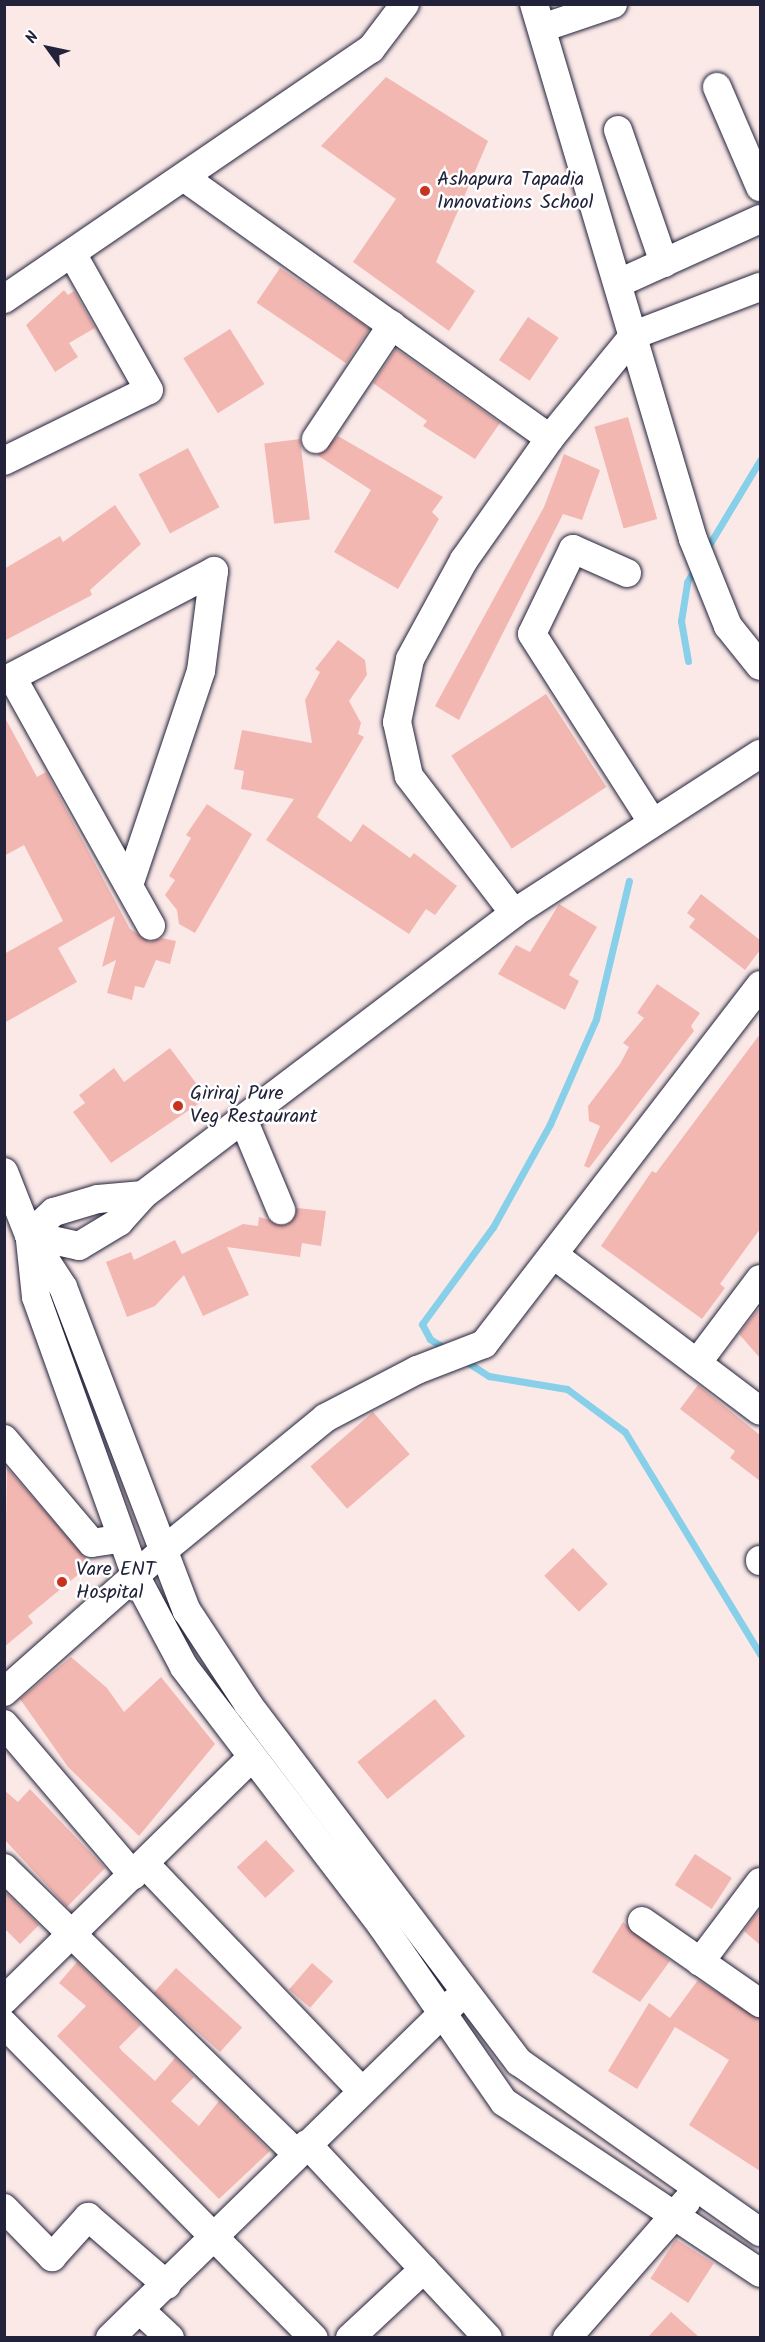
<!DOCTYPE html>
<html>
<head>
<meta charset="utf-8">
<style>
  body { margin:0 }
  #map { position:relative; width:765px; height:2342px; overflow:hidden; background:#fbe9e8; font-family:Kalam,sans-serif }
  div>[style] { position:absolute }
  .stream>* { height:7px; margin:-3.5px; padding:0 3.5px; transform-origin:3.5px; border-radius:3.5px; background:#88d0e9 }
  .building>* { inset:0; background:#f3b7b2; transform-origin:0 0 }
  .roads { filter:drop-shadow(0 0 2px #22223b) drop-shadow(0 0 2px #22223b) }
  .minor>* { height:28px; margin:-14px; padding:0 14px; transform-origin:14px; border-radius:14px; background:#fff }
  .dots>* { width:16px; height:16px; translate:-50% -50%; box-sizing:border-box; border:3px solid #fff; border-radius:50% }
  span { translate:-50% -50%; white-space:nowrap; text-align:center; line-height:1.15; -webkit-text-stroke:5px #fff; paint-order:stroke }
  .poi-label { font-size:20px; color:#22223b }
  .left { translate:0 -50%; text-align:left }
  .frame { position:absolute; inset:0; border:6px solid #22223b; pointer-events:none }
  .north { position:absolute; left:18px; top:18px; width:60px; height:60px; -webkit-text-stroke:4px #fff; paint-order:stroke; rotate:303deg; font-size:16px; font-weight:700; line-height:24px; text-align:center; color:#22223b }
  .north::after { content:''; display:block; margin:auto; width:21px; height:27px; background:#22223b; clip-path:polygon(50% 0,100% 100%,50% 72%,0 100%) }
</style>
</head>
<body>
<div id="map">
  <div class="stream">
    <div style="left:706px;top:550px;width:105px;rotate:-59deg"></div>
    <div style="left:688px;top:661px;width:41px;rotate:-99.9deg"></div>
    <div style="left:681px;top:621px;width:39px;rotate:-81deg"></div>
    <div style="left:687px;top:582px;width:17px;rotate:-59deg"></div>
    <div style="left:446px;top:1349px;width:19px;rotate:-148deg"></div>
    <div style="left:430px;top:1339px;width:17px;rotate:-118deg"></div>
    <div style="left:422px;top:1324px;width:120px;rotate:-53.8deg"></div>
    <div style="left:493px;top:1227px;width:118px;rotate:-61deg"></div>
    <div style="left:550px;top:1124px;width:115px;rotate:-66.3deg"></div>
    <div style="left:596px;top:1019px;width:142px;rotate:-76.6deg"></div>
    <div style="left:464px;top:1360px;width:30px;rotate:33deg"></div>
    <div style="left:489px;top:1376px;width:79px;rotate:9.5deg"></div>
    <div style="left:567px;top:1389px;width:72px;rotate:36.6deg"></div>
    <div style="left:625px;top:1432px;width:260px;rotate:58.7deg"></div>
  </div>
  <div class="building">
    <div style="clip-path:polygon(386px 77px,488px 141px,436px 262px,475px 291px,449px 331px,353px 262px,396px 199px,321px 146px)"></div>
    <div style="left:280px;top:268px;width:108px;height:42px;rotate:34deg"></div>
    <div style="clip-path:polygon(64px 290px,68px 295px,74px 291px,95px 328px,69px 343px,78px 357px,55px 372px,26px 325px)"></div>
    <div style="left:528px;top:317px;width:37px;height:52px;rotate:34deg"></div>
    <div style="left:230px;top:329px;width:65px;height:55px;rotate:58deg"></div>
    <div style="clip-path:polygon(396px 349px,500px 423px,475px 459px,423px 426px,427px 421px,373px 383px)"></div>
    <div style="left:628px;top:417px;width:106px;height:35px;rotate:74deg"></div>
    <div style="clip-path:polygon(338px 436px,443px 497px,432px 512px,439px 519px,398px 589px,334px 552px,371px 490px,317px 455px)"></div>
    <div style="left:300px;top:439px;width:81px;height:36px;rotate:83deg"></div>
    <div style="left:188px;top:448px;width:67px;height:56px;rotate:62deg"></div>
    <div style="clip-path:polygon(564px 454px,600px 470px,582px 520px,563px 514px,459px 720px,435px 706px,544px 507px)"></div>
    <div style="clip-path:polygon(115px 505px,141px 544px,90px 590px,92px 595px,4px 641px,4px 569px,60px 536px,63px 542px)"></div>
    <div style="clip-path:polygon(338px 640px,365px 660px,367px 675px,349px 701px,361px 723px,358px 734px,364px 737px,317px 817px,351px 842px,363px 824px,410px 858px,414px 853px,457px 886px,435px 915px,426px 909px,409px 934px,266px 840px,294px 799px,241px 789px,244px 771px,234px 769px,242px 730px,312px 743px,305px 700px,320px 672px,315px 669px)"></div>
    <div style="left:546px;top:694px;width:111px;height:113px;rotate:57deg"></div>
    <div style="clip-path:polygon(4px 716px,37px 777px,46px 772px,130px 929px,150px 942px,162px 938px,176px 941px,170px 964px,156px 960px,144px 988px,135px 986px,132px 1000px,107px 993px,116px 960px,102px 967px,115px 916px,58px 948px,77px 982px,4px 1023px,4px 954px,63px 921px,24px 845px,4px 856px)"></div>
    <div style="clip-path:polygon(207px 804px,252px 834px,195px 933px,179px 924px,177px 910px,165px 895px,175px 880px,169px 876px,191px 838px,186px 835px)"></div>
    <div style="clip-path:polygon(701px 894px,760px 940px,760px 950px,745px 970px,689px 927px,695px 919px,687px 913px)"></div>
    <div style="clip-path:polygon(559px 904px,597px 927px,569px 975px,579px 981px,565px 1010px,498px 974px,516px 945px,530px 952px)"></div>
    <div style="clip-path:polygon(657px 984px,700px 1013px,691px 1026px,694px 1031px,589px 1168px,584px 1166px,600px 1126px,589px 1121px,588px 1106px,620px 1064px,629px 1047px,623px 1043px,644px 1018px,637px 1013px)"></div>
    <div style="clip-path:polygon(760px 1034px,760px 1229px,720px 1284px,725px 1288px,702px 1319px,601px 1246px,652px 1171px,656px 1173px)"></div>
    <div style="clip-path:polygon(170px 1048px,207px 1098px,111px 1163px,73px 1112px,85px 1103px,79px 1095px,114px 1068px,124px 1082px)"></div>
    <div style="clip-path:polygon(297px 1208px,326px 1211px,321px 1246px,302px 1243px,300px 1257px,227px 1247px,249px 1295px,203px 1316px,184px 1275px,155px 1306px,127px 1317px,106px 1262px,131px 1252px,134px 1260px,175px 1240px,182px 1254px,243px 1224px,258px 1226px,259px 1217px,287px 1225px)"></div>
    <div style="clip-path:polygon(760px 1307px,760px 1358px,739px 1334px)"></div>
    <div style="clip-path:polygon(698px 1385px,760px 1435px,760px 1481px,730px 1458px,735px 1451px,680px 1409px)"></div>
    <div style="left:373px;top:1412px;width:56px;height:83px;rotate:49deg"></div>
    <div style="clip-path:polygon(7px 1468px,91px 1564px,28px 1616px,33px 1623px,4px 1647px)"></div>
    <div style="left:573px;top:1548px;width:50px;height:40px;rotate:46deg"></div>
    <div style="clip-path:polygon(71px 1657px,107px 1688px,124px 1712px,161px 1677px,215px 1744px,139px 1836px,68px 1767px,20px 1699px)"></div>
    <div style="left:435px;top:1699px;width:48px;height:100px;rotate:51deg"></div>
    <div style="clip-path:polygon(30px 1789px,105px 1868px,67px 1907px,4px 1839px,4px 1790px,18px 1802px)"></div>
    <div style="left:266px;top:1840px;width:42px;height:40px;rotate:47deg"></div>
    <div style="left:695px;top:1854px;width:44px;height:37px;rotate:33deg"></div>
    <div style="clip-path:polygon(5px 1892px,39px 1925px,20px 1944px,4px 1928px)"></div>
    <div style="clip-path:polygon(760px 1909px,760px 1945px,744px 1931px)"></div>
    <div style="clip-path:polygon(623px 1922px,670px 1961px,640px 2002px,592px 1972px)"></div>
    <div style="clip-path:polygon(77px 1962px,141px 2025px,119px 2047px,122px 2051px,155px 2081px,175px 2058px,194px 2077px,171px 2101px,199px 2126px,219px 2101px,270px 2151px,219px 2199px,57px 2036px,86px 2006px,59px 1983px)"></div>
    <div style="left:312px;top:1963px;width:28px;height:35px;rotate:41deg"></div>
    <div style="left:176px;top:1968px;width:89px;height:33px;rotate:42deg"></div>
    <div style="clip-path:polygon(698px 1980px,760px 2019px,760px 2171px,689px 2125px,729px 2060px,675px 2027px,637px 2089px,608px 2071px,649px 2003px,670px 2018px)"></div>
    <div style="left:676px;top:2239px;width:45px;height:47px;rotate:33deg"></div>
    <div style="clip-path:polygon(671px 2312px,699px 2337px,648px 2337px)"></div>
  </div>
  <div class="roads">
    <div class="minor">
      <div style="left:534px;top:4px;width:558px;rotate:73.45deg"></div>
      <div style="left:693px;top:539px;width:94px;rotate:68.1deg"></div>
      <div style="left:728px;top:626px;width:51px;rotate:51.3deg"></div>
      <div style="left:542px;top:28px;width:75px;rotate:-18.7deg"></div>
      <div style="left:717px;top:87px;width:109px;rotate:66.7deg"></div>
      <div style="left:618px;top:130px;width:141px;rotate:70.9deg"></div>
      <div style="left:185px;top:178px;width:448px;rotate:35.5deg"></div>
      <div style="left:619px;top:283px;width:155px;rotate:-24.4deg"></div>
      <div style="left:4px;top:299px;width:444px;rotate:-34.3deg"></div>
      <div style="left:371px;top:49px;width:56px;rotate:-52.9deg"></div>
      <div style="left:316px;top:439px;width:137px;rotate:-56.3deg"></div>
      <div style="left:4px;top:461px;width:161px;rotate:-26.1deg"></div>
      <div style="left:149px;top:390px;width:155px;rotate:-119.4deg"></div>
      <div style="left:627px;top:573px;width:59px;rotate:-156deg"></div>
      <div style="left:573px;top:549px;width:94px;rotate:115.8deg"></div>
      <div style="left:532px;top:634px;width:224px;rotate:57.4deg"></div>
      <div style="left:12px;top:677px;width:285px;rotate:60.8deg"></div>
      <div style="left:4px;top:681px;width:237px;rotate:-27.6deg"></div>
      <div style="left:129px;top:885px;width:226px;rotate:-71.4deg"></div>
      <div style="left:201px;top:671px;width:101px;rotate:-82.6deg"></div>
      <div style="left:514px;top:913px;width:173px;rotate:-127.5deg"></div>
      <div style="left:409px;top:776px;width:55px;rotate:-102.5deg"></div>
      <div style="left:397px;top:722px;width:64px;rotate:-78.3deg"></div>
      <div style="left:410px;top:659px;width:113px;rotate:-61.4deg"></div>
      <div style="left:464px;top:560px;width:149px;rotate:-54.8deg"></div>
      <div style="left:550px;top:438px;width:133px;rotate:-50.8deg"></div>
      <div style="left:634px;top:335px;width:135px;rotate:-20.9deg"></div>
      <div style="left:243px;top:1119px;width:99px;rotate:67.3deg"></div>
      <div style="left:4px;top:1172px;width:68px;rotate:68.4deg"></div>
      <div style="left:29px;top:1235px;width:62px;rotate:56.8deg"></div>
      <div style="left:63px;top:1287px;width:347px;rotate:69.1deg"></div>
      <div style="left:187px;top:1611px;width:111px;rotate:56.7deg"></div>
      <div style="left:248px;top:1704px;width:449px;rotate:52.9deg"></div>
      <div style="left:519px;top:2062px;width:295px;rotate:35.2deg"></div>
      <div style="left:29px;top:1235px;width:51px;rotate:12.4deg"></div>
      <div style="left:79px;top:1246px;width:47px;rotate:-31deg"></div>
      <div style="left:119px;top:1222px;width:36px;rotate:-48deg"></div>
      <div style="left:143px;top:1195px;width:466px;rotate:-37.2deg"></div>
      <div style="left:514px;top:913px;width:293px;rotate:-32.9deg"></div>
      <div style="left:29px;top:1235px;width:34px;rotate:-43deg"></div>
      <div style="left:54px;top:1212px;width:46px;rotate:-16.5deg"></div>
      <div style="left:98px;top:1199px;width:45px;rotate:-5.1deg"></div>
      <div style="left:30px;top:1240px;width:57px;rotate:84deg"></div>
      <div style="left:36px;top:1297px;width:297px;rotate:70.3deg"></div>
      <div style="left:136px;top:1577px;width:102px;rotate:61.9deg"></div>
      <div style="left:184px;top:1667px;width:326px;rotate:52.6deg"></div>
      <div style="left:382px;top:1926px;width:214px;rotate:55.3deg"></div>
      <div style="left:504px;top:2102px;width:308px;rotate:33.7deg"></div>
      <div style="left:554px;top:1255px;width:258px;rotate:37.1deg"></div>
      <div style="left:697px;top:1363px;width:105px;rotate:-53.1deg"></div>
      <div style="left:4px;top:1439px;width:136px;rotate:49.8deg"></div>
      <div style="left:92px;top:1543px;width:30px;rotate:-9deg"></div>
      <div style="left:760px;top:1561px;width:1px;rotate:-90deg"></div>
      <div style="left:4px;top:1692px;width:214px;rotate:-41.6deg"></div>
      <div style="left:164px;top:1550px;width:208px;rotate:-39.3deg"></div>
      <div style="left:325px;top:1418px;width:104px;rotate:-27.6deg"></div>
      <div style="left:417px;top:1370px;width:72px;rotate:-21.2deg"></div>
      <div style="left:484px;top:1344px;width:453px;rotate:-52.4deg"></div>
      <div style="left:4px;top:1724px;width:199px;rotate:49.5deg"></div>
      <div style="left:145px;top:1864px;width:311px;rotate:46.3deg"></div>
      <div style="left:4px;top:1868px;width:407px;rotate:44.3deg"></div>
      <div style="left:642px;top:1921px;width:144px;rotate:34.8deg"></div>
      <div style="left:700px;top:1962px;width:100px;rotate:-53.1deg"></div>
      <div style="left:4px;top:2000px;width:347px;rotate:-44.4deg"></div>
      <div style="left:4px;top:2024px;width:441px;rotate:45.4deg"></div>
      <div style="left:307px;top:2144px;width:265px;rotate:47deg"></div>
      <div style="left:4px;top:2208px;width:69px;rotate:45.6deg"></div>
      <div style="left:52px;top:2257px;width:54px;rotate:-48deg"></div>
      <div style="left:88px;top:2217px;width:104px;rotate:40.7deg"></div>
      <div style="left:140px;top:2310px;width:41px;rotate:43deg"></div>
      <div style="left:110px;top:2338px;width:481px;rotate:-44.3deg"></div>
      <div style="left:350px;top:2338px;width:101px;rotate:-43deg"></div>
      <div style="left:567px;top:2338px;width:181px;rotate:-48.8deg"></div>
    </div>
  </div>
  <div class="dots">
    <div style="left:425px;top:191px;background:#c8321e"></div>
    <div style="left:178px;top:1106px;background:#c8321e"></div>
    <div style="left:62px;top:1582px;background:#c8321e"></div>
  </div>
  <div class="poi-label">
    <span class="left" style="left:437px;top:192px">Ashapura Tapadia<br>Innovations School</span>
    <span class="left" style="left:190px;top:1106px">Giriraj Pure<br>Veg Restaurant</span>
    <span class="left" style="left:76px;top:1582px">Vare ENT<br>Hospital</span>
  </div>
  <div class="frame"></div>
  <div class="north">N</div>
</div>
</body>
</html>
